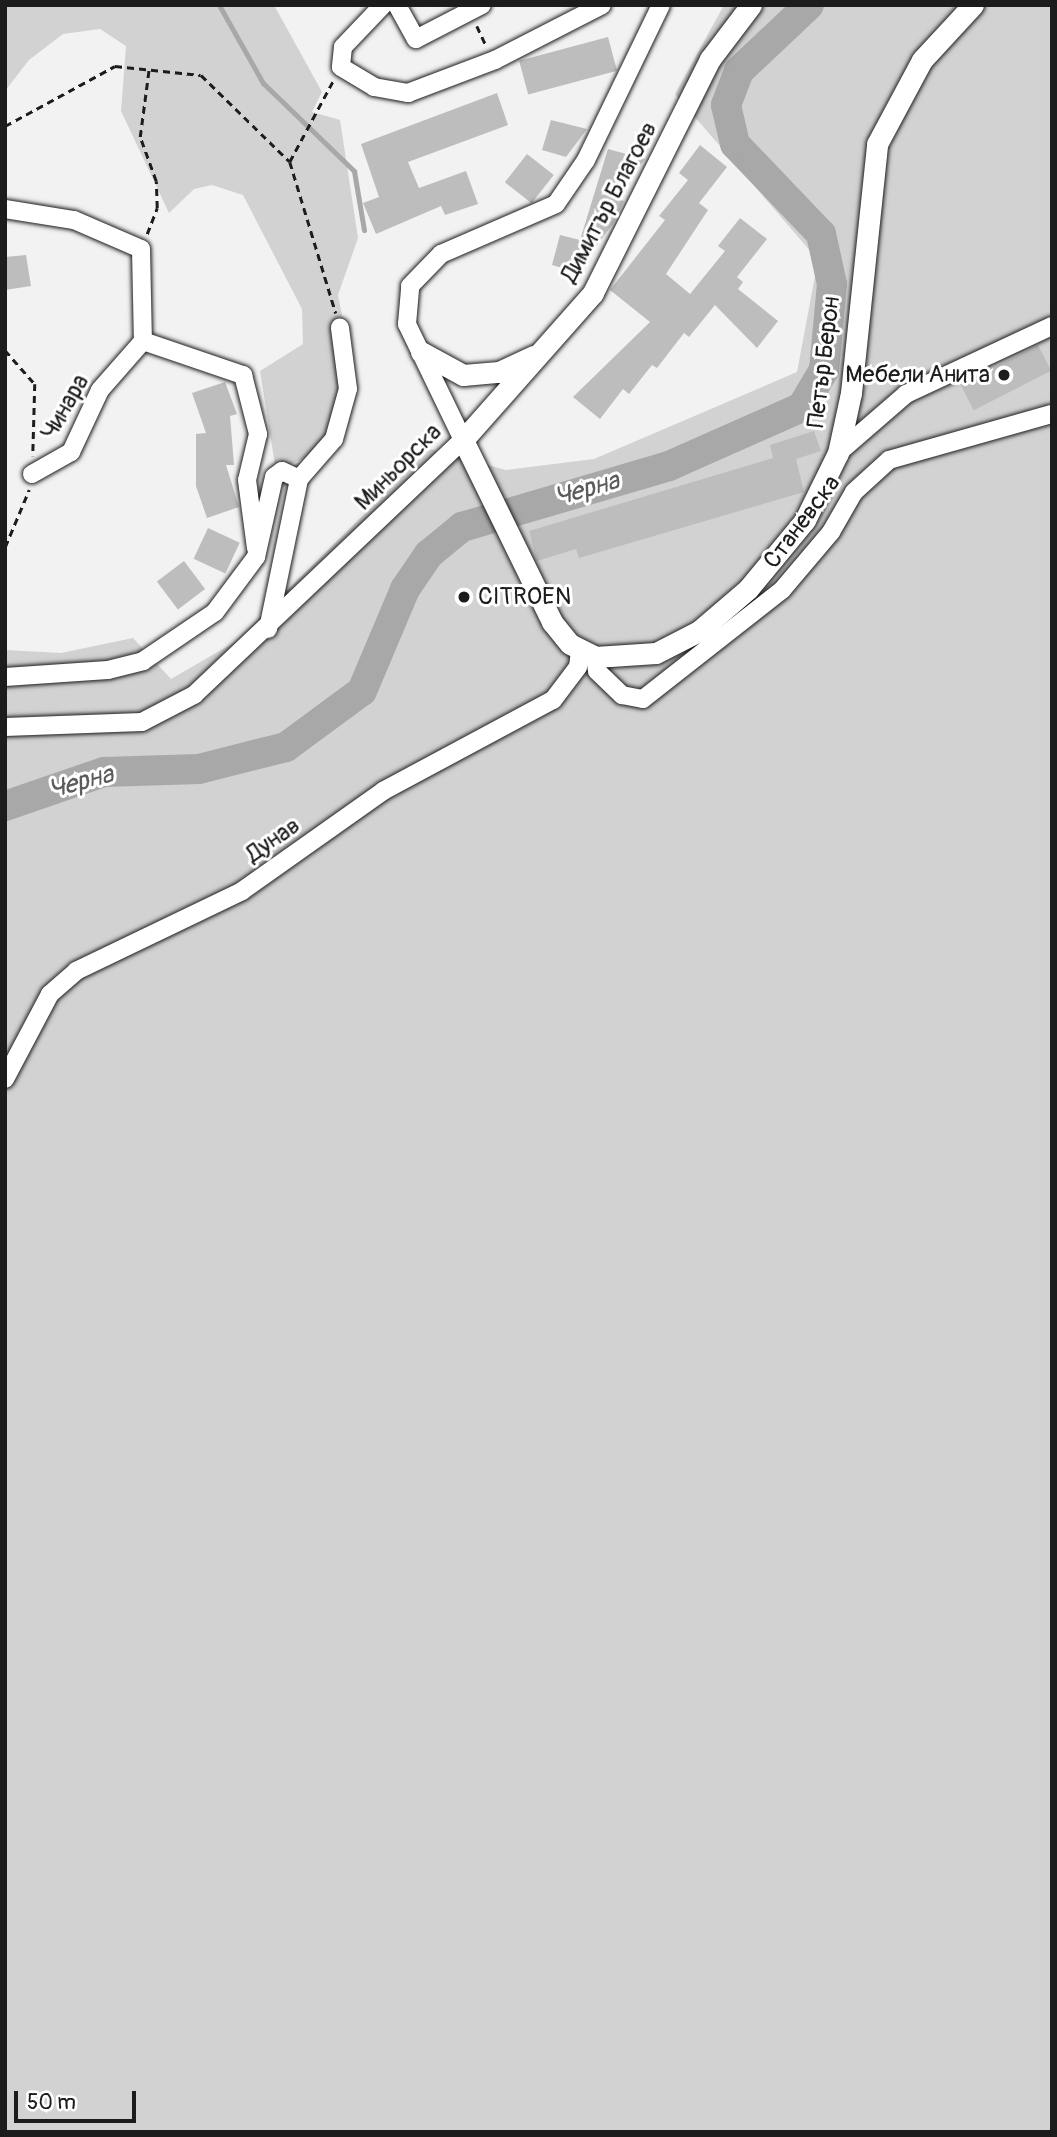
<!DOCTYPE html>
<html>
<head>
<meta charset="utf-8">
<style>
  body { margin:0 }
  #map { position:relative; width:1057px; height:2137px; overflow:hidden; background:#f2f2f2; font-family:Pangolin,sans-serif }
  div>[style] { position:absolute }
  .green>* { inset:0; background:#d2d2d2 }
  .stream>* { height:5px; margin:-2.5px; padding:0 2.5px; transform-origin:2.5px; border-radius:2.5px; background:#a8a8a8 }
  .river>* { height:30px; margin:-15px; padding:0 15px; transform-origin:15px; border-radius:15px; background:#a8a8a8 }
  .building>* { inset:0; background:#bdbdbd; transform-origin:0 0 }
  .path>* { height:2.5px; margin-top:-1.25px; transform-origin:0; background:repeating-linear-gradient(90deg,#1c1c1c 0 7px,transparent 0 12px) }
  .roads { filter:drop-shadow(0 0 2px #1c1c1c) drop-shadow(0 0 2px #1c1c1c) }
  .minor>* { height:18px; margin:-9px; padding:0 9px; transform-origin:9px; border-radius:9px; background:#fff }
  .major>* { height:21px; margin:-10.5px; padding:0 10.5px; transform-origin:10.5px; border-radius:10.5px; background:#fff }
  .dots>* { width:19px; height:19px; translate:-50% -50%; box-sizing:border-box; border:4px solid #fff; border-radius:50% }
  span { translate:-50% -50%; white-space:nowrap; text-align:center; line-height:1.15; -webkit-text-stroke:6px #fff; paint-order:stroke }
  .street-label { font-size:24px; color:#1c1c1c }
  .poi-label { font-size:24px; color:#1c1c1c }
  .right { translate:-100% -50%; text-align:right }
  .left { translate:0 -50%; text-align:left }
  .water-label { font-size:26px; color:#5b5b5b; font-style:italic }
  .frame { position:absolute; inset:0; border:7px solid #1c1c1c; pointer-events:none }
  .scale { position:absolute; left:14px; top:2091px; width:122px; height:32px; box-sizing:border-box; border:4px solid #1c1c1c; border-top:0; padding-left:9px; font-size:21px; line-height:24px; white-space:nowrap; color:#1c1c1c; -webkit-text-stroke:5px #fff; paint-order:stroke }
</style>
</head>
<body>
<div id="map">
  <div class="green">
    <div style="clip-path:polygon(5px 5px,274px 5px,322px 92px,312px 112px,340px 120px,358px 238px,338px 295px,351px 359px,325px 439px,306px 457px,276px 471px,260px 371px,303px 344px,302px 309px,243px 195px,212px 185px,194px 189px,169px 213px,121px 111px,126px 46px,100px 29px,63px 34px,29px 60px,5px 91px)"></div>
    <div style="clip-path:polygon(724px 5px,1052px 5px,1052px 2132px,5px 2132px,5px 650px,61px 653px,133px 638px,171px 679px,235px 642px,430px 449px,506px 470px,594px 459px,797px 372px,818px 260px,675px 94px)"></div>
  </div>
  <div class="stream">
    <div style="left:219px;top:5px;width:90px;rotate:60.6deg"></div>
    <div style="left:263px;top:83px;width:127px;rotate:44deg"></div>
    <div style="left:354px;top:171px;width:60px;rotate:80.4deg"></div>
  </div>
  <div class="river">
    <div style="left:5px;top:806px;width:105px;rotate:-19deg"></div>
    <div style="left:104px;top:772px;width:95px;rotate:-1.8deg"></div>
    <div style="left:199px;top:769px;width:90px;rotate:-14.2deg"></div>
    <div style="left:286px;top:747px;width:94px;rotate:-36.4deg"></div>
    <div style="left:362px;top:691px;width:111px;rotate:-67.1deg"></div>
    <div style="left:405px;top:589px;width:42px;rotate:-55.6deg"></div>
    <div style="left:429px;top:554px;width:43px;rotate:-39.3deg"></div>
    <div style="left:462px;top:527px;width:216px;rotate:-16.4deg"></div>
    <div style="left:669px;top:466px;width:145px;rotate:-23.9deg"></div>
    <div style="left:802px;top:407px;width:43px;rotate:-59.3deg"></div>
    <div style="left:824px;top:370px;width:86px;rotate:-84.7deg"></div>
    <div style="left:832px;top:284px;width:51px;rotate:-102.4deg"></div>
    <div style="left:821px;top:234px;width:124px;rotate:-133.7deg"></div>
    <div style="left:735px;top:144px;width:40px;rotate:-103deg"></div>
    <div style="left:726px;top:105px;width:36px;rotate:-69deg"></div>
    <div style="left:739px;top:71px;width:96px;rotate:-43.3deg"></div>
  </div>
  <div class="building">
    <div style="left:608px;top:37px;width:35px;height:92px;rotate:75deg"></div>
    <div style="clip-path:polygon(497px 93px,508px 125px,408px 162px,419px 188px,466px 171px,478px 204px,445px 215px,441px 206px,376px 234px,363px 203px,379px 197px,361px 144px)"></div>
    <div style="clip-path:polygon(551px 120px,587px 129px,566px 157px,542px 150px)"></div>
    <div style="clip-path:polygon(700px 145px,727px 167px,699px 203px,708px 210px,666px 274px,690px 294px,725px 251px,718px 246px,740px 218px,767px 239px,737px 277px,743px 282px,738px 289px,778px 321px,757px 348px,715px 305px,689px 337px,684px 333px,657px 368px,652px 365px,629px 394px,623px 389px,600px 419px,573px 397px,650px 322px,610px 290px,665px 220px,659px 216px,688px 180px,679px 173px)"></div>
    <div style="clip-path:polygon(608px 149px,645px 159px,615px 198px,624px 201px,613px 224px,576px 272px,552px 265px,560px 235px,580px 240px)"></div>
    <div style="left:527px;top:154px;width:34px;height:36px;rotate:38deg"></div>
    <div style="clip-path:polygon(26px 255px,31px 286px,5px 290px,5px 257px)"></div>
    <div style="left:1038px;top:345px;width:29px;height:87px;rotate:63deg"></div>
    <div style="clip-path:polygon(225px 382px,237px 414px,230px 416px,234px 465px,226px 465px,239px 507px,207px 518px,196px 486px,196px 434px,206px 433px,192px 393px)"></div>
    <div style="clip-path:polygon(814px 431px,821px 451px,796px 459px,804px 492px,579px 558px,576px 549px,537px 561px,529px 531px,773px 458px,770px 445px)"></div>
    <div style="left:208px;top:528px;width:35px;height:34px;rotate:25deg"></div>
    <div style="left:184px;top:561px;width:35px;height:34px;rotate:53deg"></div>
  </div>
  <div class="path">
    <div style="left:477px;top:26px;width:21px;rotate:65deg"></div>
    <div style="left:333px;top:82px;width:91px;rotate:118.3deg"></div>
    <div style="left:290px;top:162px;width:158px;rotate:73.1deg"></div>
    <div style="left:5px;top:126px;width:125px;rotate:-28.6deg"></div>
    <div style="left:115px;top:66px;width:86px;rotate:6deg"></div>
    <div style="left:201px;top:75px;width:124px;rotate:44.3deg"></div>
    <div style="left:147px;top:234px;width:28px;rotate:-69deg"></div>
    <div style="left:157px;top:208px;width:27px;rotate:-92deg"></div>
    <div style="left:156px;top:181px;width:47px;rotate:-110deg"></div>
    <div style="left:140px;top:137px;width:69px;rotate:-82.5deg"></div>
    <div style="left:5px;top:350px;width:45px;rotate:48.6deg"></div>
    <div style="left:35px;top:384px;width:72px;rotate:91.6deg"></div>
    <div style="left:5px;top:547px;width:62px;rotate:-67.2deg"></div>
  </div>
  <div class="roads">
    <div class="minor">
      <div style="left:383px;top:5px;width:58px;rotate:133.6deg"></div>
      <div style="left:343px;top:47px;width:20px;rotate:96deg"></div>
      <div style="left:341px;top:67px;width:39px;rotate:31deg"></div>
      <div style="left:374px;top:87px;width:35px;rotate:10deg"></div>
      <div style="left:408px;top:93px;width:93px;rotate:-20.8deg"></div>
      <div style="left:495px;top:60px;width:120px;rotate:-27.2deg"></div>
      <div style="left:397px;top:5px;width:39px;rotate:61deg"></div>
      <div style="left:416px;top:39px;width:74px;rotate:-27.3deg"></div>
      <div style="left:5px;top:209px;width:70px;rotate:9.1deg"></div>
      <div style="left:74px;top:220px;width:73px;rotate:23.4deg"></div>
      <div style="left:141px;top:249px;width:92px;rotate:88.8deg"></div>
      <div style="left:143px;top:341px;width:106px;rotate:18.8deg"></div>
      <div style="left:243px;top:375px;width:61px;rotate:75.7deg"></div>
      <div style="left:258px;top:434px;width:47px;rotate:103.4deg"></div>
      <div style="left:247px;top:480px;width:69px;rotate:82.5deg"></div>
      <div style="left:838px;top:453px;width:90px;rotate:-40.9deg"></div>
      <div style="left:906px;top:394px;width:161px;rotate:-25deg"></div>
      <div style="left:32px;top:474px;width:45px;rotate:-29.4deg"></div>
      <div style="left:71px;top:452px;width:68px;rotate:-64.9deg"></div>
      <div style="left:100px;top:390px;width:65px;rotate:-48.7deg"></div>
      <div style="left:268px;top:629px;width:153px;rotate:-78.3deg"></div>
      <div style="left:595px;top:657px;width:14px;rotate:82deg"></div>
      <div style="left:597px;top:671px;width:35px;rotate:44deg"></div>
      <div style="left:622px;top:695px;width:21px;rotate:11deg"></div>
      <div style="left:643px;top:699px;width:177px;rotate:-38.1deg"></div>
      <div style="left:782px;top:590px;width:76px;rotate:-49.8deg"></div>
      <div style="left:831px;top:532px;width:46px;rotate:-60.1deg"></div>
      <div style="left:854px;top:492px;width:47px;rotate:-42.4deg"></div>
      <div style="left:889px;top:460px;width:169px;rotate:-15.8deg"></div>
      <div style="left:5px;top:677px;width:103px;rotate:-3.9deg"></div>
      <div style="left:108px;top:670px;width:36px;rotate:-14deg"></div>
      <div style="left:143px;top:661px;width:87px;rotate:-34.2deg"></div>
      <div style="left:215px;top:612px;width:69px;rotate:-53.3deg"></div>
      <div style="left:256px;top:557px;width:82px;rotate:-77.3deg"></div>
      <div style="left:274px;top:477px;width:10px;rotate:-37deg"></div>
      <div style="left:282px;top:471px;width:19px;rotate:25deg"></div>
      <div style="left:299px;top:479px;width:53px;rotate:-48.8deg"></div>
      <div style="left:334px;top:439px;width:52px;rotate:-74.4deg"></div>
      <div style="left:348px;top:389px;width:62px;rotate:-97.5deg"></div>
      <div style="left:5px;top:727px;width:137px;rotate:-2.1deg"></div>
      <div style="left:142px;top:722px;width:59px;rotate:-27.4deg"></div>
      <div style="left:194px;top:695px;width:371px;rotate:-43.5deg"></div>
      <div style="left:463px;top:440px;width:129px;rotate:-115.8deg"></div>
      <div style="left:407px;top:324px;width:38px;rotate:-85deg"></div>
      <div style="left:410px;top:286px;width:45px;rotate:-45.9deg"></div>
      <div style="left:441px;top:254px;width:125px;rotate:-23.5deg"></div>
      <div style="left:556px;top:204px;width:53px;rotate:-55.7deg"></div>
      <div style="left:586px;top:160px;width:172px;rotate:-64.2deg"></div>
      <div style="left:5px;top:1079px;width:96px;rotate:-62.1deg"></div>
      <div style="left:50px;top:994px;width:35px;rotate:-41deg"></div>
      <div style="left:76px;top:971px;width:184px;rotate:-25.7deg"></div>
      <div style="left:242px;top:891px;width:173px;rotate:-35.3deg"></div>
      <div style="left:383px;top:791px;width:193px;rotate:-28.2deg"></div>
      <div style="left:553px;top:700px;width:41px;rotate:-52.9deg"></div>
      <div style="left:578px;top:667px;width:17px;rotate:-83deg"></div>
    </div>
    <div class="major">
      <div style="left:751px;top:5px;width:68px;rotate:127.2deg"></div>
      <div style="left:710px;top:59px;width:262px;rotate:116.6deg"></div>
      <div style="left:593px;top:293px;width:196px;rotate:131.5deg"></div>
      <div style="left:463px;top:440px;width:203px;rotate:63.9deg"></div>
      <div style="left:552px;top:622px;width:28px;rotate:51deg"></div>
      <div style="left:570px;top:644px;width:28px;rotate:27deg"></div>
      <div style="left:595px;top:657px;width:61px;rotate:-3.8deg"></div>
      <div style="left:656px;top:653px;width:48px;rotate:-27.1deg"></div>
      <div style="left:699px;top:631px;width:65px;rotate:-40.6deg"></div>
      <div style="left:748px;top:589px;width:89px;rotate:-50.4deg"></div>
      <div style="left:805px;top:520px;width:75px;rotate:-63.8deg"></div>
      <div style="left:838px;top:453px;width:61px;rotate:-77.8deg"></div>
      <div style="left:851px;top:393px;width:250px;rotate:-84deg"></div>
      <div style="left:877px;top:144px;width:95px;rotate:-61.8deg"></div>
      <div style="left:922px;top:60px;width:75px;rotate:-47.2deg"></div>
      <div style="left:421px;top:352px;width:48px;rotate:28.7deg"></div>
      <div style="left:463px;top:375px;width:36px;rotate:-5deg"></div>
      <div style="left:499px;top:372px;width:38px;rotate:-25deg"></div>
    </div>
  </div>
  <div class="dots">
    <div style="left:1004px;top:375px;background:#1c1c1c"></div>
    <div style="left:464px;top:597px;background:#1c1c1c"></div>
  </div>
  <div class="street-label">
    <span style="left:609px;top:202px;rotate:-62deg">Димитър Благоев</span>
    <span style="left:824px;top:362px;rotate:-83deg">Петър Берон</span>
    <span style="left:65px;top:407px;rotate:-60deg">Чинара</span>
    <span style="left:398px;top:467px;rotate:-45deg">Миньорска</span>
    <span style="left:802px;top:522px;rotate:-53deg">Станевска</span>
    <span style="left:273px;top:840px;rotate:-35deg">Дунав</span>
  </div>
  <div class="poi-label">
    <span class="right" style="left:990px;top:375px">Мебели Анита</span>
    <span class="left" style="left:478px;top:597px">CITROEN</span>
  </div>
  <div class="water-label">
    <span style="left:587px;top:490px;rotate:-16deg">Черна</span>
    <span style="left:81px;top:783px;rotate:-15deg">Черна</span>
  </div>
  <div class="frame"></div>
  <div class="scale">50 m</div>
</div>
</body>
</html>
